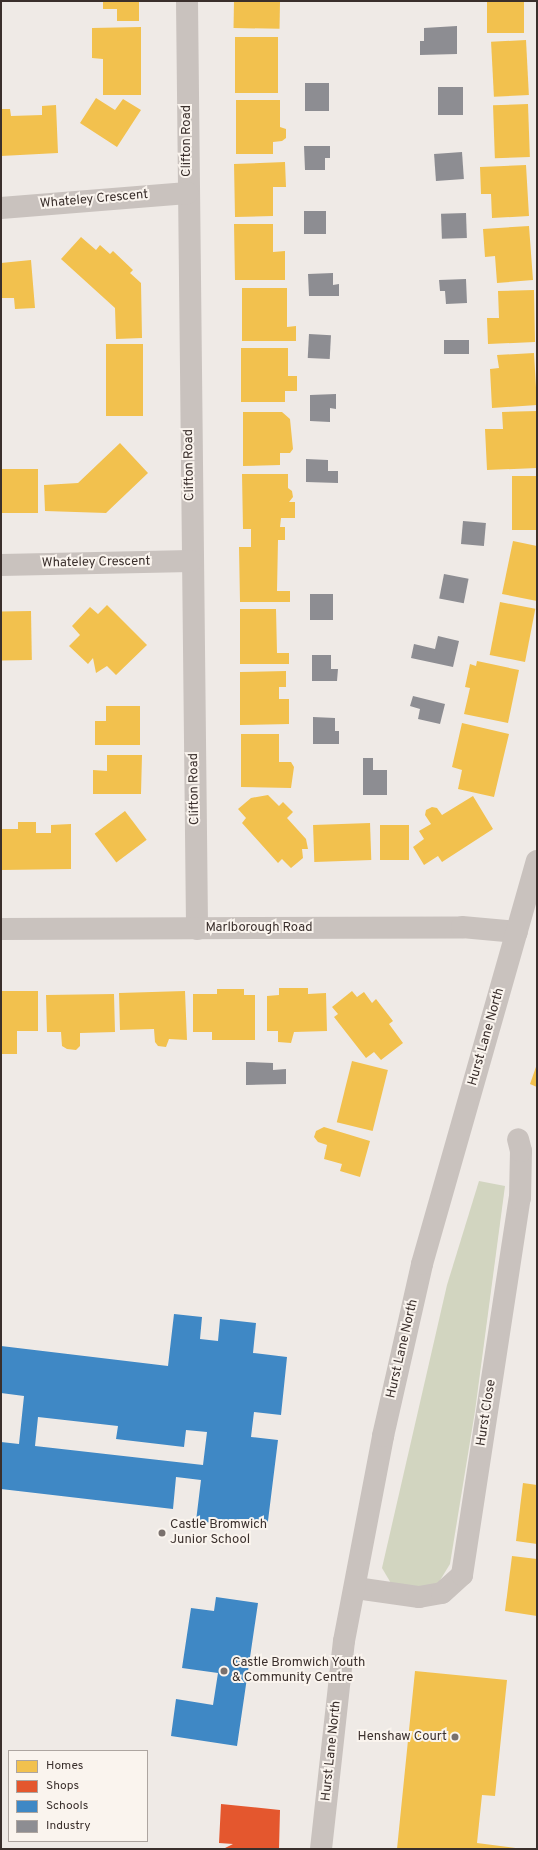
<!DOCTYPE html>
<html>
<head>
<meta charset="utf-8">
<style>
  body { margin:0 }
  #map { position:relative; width:538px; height:1850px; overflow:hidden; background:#efeae6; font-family:Overpass,sans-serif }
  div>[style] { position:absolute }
  .green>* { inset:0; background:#d2d5c0 }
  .homes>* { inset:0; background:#f2c14e; transform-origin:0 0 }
  .shops>* { inset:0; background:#e4572e }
  .schools>* { inset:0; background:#3f88c5 }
  .industry>* { inset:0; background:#8d8d92; transform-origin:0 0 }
  .minor>* { height:22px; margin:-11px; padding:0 11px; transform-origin:11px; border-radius:11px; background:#c9c2be }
  .dots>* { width:11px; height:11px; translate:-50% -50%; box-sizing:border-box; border:2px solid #faf4ee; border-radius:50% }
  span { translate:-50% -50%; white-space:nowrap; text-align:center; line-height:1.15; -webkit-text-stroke:4px #faf4ee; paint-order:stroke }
  .street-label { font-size:13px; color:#3a2f2c }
  .poi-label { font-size:13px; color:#3a2f2c }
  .left { translate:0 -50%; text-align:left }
  .right { translate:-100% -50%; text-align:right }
  .frame { position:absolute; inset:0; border:2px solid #3a2f2c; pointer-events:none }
  .legend { position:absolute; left:8px; top:1750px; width:140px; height:92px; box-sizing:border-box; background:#faf4ee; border:1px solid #ada5a0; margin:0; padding:5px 7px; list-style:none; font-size:12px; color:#3a2f2c }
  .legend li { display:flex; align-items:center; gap:8px; height:20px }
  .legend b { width:20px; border:1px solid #ada5a0 }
</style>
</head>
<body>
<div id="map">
  <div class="green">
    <div style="clip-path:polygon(479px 1181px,505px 1186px,475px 1411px,450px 1564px,439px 1582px,427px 1587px,392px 1585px,382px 1568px,447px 1285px)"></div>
  </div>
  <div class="homes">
    <div style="clip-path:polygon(103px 1px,139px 1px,139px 21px,117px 21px,117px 9px,103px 9px)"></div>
    <div style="left:234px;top:1px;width:46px;height:27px;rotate:1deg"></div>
    <div style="left:487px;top:1px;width:37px;height:32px"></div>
    <div style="clip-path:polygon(141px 27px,141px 95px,103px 95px,103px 59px,92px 58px,92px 28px)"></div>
    <div style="left:235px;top:37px;width:43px;height:56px"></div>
    <div style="left:526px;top:40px;width:55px;height:35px;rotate:87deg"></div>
    <div style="clip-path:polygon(96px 98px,115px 110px,123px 99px,141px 110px,117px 147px,80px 123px)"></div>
    <div style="clip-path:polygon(236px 100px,280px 100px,280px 127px,286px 129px,286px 138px,282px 141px,273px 142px,273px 154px,236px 154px)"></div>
    <div style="left:528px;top:104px;width:53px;height:35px;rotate:88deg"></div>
    <div style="clip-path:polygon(56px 105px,58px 153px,1px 156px,1px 109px,10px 109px,11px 116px,42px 115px,42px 106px)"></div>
    <div style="clip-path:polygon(285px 162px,286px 187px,273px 187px,273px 216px,235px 217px,234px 164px)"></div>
    <div style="clip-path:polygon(526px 165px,529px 216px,492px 218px,491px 194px,481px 194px,480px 167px)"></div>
    <div style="clip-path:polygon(234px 224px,273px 224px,273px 252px,285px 251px,285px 280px,235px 280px)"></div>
    <div style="clip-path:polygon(529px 226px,533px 280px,497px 283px,495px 256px,485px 257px,483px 229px)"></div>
    <div style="clip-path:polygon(81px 237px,96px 250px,100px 245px,110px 254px,113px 251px,133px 270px,130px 273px,141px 283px,142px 338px,116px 339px,115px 308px,61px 259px)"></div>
    <div style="clip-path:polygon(31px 260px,35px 308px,15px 309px,14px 298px,1px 298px,1px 263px)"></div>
    <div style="clip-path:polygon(242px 288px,287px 288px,287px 327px,296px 326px,296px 341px,242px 341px)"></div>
    <div style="clip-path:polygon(534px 290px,535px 342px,488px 344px,487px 318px,499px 318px,498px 291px)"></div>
    <div style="left:106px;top:344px;width:37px;height:72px"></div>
    <div style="clip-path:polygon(241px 348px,288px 348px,288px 376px,297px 376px,297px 391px,285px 391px,285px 402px,241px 402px)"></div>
    <div style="clip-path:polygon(534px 353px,537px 405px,492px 408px,490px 369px,499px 368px,497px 355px)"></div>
    <div style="clip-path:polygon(537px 411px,537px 468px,487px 470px,485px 429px,503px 429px,502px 412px)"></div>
    <div style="clip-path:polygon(243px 412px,282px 412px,290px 419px,293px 449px,290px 453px,280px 453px,280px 465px,243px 466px)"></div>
    <div style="clip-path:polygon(120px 443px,148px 473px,106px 513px,45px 511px,44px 485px,78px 483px)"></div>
    <div style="left:1px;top:469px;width:37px;height:44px"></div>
    <div style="clip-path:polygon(242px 474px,288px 474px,288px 488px,292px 491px,293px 497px,289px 502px,295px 502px,295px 518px,281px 518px,280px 527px,285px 527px,285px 540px,278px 540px,277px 591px,290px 591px,290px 602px,240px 602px,239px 547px,251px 547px,251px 529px,243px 529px)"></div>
    <div style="left:537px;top:476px;width:54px;height:25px;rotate:90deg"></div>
    <div style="clip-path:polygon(513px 541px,537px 546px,537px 601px,502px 594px)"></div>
    <div style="left:500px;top:602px;width:36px;height:54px;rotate:11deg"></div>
    <div style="clip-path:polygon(107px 605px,147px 645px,116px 675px,107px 666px,96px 673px,93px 658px,88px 664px,69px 646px,80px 635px,72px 626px,90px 607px,98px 614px)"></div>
    <div style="clip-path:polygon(240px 609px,276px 609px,277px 653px,289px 653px,289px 664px,240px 664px)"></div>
    <div style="left:31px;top:611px;width:49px;height:30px;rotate:89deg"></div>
    <div style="clip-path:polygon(477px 661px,519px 670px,508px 723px,464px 714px,470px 688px,465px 687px,470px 664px,476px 666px)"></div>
    <div style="clip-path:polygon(286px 671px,286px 687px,279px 687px,279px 699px,289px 699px,289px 724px,240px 725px,240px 672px)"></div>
    <div style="clip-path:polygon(106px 706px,140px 706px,140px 745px,95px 745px,95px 721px,106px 721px)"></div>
    <div style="clip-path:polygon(462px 723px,509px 734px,494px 797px,458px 789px,462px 770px,452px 767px)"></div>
    <div style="clip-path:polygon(241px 734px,279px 734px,279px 762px,291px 762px,294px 767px,291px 788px,241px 787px)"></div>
    <div style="clip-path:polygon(107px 755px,142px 755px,141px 794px,93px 794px,93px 770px,107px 771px)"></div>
    <div style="clip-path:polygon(268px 795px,279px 806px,283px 802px,293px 812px,287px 818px,306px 839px,308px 849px,302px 849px,303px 858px,291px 868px,282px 859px,278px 863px,242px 823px,246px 818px,238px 809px,251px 798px)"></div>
    <div style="clip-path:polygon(473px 796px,493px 829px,442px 862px,438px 856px,424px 865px,413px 847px,424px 839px,419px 831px,431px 824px,425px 815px,426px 810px,432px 807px,437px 808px,442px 815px)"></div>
    <div style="left:125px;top:811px;width:36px;height:38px;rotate:53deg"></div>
    <div style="clip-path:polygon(18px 822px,36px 822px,36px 833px,51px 833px,51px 825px,71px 824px,71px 869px,1px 870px,1px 829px,18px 829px)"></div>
    <div style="left:370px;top:823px;width:37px;height:57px;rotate:88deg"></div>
    <div style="left:380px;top:825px;width:29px;height:35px"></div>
    <div style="clip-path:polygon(279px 988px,308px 988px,308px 994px,326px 993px,327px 1031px,294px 1032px,291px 1043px,278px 1042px,278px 1031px,267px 1031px,267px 996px,279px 995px)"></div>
    <div style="clip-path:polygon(217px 989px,244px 989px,244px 995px,255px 995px,255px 1040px,212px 1040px,212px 1032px,193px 1032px,193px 994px,217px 994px)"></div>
    <div style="clip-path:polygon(1px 991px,38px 991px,38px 1031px,17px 1031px,17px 1054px,1px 1054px)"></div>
    <div style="clip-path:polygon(185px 991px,187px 1040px,169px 1039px,166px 1047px,158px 1046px,155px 1042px,154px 1029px,120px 1030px,119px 993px)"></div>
    <div style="clip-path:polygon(352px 991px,357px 997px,364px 992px,372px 1003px,376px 999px,393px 1021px,389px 1024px,403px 1043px,381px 1060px,374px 1052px,366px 1058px,334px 1017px,338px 1014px,332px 1007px)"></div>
    <div style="clip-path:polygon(114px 994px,115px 1032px,80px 1033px,80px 1046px,76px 1050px,67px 1049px,62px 1046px,61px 1032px,47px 1032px,46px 995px)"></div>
    <div style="left:352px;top:1061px;width:37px;height:63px;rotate:14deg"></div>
    <div style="clip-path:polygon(537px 1064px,537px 1087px,530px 1084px)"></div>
    <div style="clip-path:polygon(324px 1127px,370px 1141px,360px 1177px,340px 1171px,342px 1164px,324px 1159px,327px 1145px,318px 1142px,314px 1137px,316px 1131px)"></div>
    <div style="clip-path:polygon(523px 1483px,537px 1485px,537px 1544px,516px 1541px)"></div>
    <div style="clip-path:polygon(512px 1556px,537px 1559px,537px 1616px,505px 1611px)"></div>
    <div style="clip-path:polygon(415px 1671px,507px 1680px,495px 1796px,482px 1795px,477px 1843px,523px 1849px,397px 1849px)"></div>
  </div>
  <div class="shops">
    <div style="clip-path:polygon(221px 1804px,280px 1810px,279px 1849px,223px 1849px,233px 1844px,219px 1843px)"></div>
  </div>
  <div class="schools">
    <div style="clip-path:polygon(evenodd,174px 1314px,202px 1317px,200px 1339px,218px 1341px,220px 1319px,256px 1323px,253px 1353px,287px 1357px,281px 1415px,254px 1412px,251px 1437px,278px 1440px,267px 1529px,196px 1521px,201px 1480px,176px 1477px,173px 1509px,1px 1489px,1px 1442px,19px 1444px,24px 1396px,1px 1393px,1px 1346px,168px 1366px,174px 1314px,38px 1417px,118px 1426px,116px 1439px,184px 1447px,186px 1430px,207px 1432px,203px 1465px,35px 1446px,38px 1417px)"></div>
    <div style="clip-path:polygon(216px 1597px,258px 1603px,237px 1746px,171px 1736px,176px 1699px,213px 1705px,218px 1673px,182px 1668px,191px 1608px,214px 1611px)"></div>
  </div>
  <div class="industry">
    <div style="clip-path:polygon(457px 26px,457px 54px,420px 55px,420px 41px,424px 41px,424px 28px)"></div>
    <div style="left:305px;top:83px;width:24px;height:28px"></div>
    <div style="left:438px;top:87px;width:25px;height:28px"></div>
    <div style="clip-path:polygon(304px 146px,330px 146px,330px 158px,325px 158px,325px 170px,305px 170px)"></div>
    <div style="left:462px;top:152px;width:27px;height:28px;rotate:86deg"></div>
    <div style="left:304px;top:211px;width:22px;height:23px"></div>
    <div style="left:466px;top:213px;width:25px;height:25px;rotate:88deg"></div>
    <div style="clip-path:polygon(333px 273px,333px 285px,339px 284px,339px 296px,309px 296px,308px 274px)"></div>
    <div style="clip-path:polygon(466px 279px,467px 303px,446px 304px,445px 291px,440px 291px,439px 280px)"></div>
    <div style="left:309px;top:334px;width:22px;height:24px;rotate:3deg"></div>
    <div style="left:469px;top:340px;width:14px;height:25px;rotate:90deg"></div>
    <div style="clip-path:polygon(336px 394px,336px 409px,330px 408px,330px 422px,310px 421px,310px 395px)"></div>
    <div style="clip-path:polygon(306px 459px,328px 460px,328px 471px,338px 471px,338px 483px,306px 482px)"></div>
    <div style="left:463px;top:521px;width:23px;height:23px;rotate:5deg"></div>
    <div style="left:444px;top:574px;width:25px;height:25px;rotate:11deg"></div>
    <div style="left:310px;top:594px;width:23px;height:26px"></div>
    <div style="clip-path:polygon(438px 636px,459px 641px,453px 667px,411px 658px,414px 644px,435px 649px)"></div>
    <div style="clip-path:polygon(312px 655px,331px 655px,331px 669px,338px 669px,337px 681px,312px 681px)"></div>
    <div style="clip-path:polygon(413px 696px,445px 704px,440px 724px,418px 719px,420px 709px,410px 706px)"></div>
    <div style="clip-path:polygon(313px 717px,335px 718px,335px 731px,339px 731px,339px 744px,313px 744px)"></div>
    <div style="clip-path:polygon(363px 758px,373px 758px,373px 770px,387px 770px,387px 795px,363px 795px)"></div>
    <div style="clip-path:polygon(246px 1062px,273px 1063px,273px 1070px,286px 1069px,286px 1084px,246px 1085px)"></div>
  </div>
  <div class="minor">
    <div style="left:187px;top:1px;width:928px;rotate:89.38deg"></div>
    <div style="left:1px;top:208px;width:187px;rotate:-4.6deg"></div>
    <div style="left:1px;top:565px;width:190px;rotate:-1.2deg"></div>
    <div style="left:1px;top:929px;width:461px;rotate:-0.2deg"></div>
    <div style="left:462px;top:927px;width:55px;rotate:5.2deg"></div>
    <div style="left:356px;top:1588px;width:64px;rotate:8.1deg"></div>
    <div style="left:419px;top:1597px;width:23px;rotate:-10deg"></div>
    <div style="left:442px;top:1593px;width:27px;rotate:-42deg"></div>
    <div style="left:462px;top:1575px;width:381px;rotate:-81.3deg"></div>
    <div style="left:520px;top:1198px;width:47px;rotate:-88.8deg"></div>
    <div style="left:521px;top:1151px;width:12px;rotate:-104deg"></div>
    <div style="left:321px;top:1849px;width:209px;rotate:-83.7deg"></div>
    <div style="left:344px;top:1641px;width:209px;rotate:-79.2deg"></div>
    <div style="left:383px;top:1436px;width:176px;rotate:-77.2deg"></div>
    <div style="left:422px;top:1264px;width:419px;rotate:-74.1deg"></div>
  </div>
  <div class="dots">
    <div style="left:162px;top:1533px;background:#79706d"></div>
    <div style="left:224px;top:1671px;background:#79706d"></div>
    <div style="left:455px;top:1737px;background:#79706d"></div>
  </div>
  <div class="street-label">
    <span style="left:187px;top:141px;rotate:-90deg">Clifton Road</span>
    <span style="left:94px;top:200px;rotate:-5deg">Whateley Crescent</span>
    <span style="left:190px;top:465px;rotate:-91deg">Clifton Road</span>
    <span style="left:96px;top:563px;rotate:-1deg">Whateley Crescent</span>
    <span style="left:195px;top:789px;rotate:-91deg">Clifton Road</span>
    <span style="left:259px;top:928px">Marlborough Road</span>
    <span style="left:487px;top:1037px;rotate:-74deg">Hurst Lane North</span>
    <span style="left:403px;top:1349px;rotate:-77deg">Hurst Lane North</span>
    <span style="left:487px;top:1413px;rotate:-81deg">Hurst Close</span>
    <span style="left:332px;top:1751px;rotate:-84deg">Hurst Lane North</span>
  </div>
  <div class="poi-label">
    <span class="left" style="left:170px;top:1533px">Castle Bromwich<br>Junior School</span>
    <span class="left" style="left:232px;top:1671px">Castle Bromwich Youth<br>&amp; Community Centre</span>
    <span class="right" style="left:447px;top:1737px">Henshaw Court</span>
  </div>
  <div class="frame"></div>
  <ul class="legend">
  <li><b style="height:11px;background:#f2c14e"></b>Homes</li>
  <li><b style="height:11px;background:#e4572e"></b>Shops</li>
  <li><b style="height:11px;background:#3f88c5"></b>Schools</li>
  <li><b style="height:11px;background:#8d8d92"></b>Industry</li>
  </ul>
</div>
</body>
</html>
